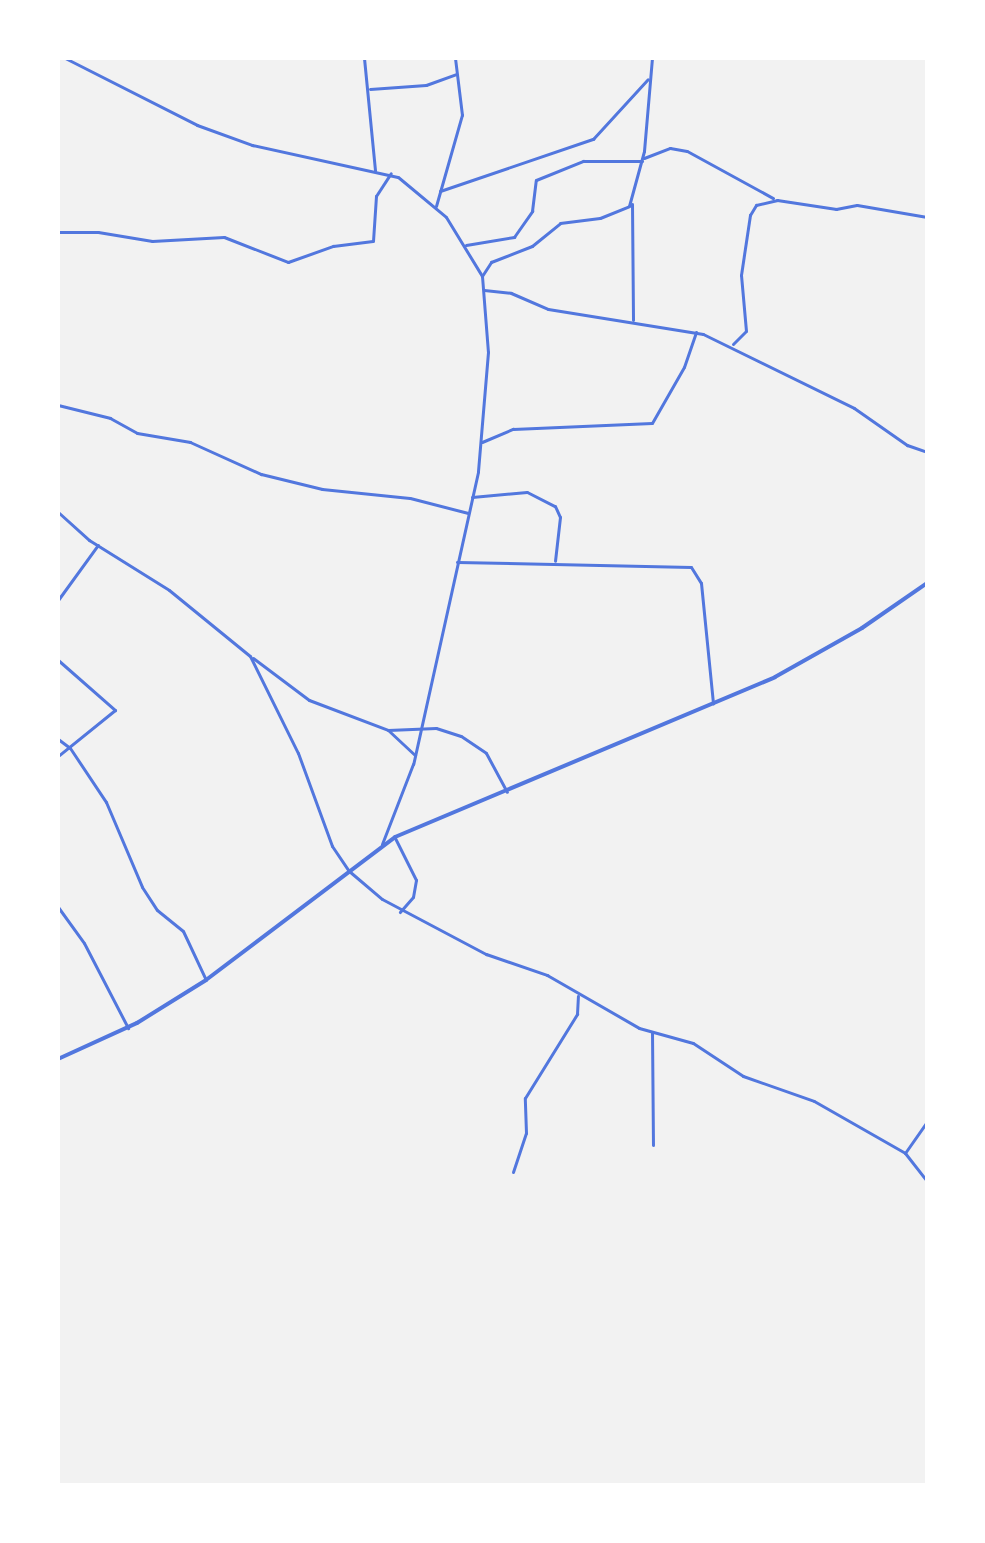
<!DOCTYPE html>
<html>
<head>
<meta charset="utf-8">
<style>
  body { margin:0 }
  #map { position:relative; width:985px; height:1543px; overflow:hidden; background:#f2f2f2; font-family:Inter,sans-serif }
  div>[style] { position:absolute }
  .minor>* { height:3px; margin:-1.5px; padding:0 1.5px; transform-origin:1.5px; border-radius:1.5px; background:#5277de }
  .tertiary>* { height:4px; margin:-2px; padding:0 2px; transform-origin:2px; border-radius:2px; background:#5277de }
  span { translate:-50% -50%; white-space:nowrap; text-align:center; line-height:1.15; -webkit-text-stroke:8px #fff; paint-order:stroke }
  .frame { position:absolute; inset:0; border:60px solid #fff; pointer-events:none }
</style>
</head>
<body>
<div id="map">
  <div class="minor">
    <div style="left:65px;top:58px;width:148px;rotate:26.9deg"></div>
    <div style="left:197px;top:125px;width:59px;rotate:20deg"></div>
    <div style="left:252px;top:145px;width:149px;rotate:12.4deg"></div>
    <div style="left:398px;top:177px;width:62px;rotate:39.8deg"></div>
    <div style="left:446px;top:217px;width:69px;rotate:58.6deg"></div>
    <div style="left:482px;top:276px;width:76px;rotate:85.5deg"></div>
    <div style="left:488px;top:352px;width:120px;rotate:94.8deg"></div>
    <div style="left:478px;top:472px;width:299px;rotate:102.5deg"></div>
    <div style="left:413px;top:764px;width:86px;rotate:111.2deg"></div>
    <div style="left:364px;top:58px;width:113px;rotate:84.4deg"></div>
    <div style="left:370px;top:89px;width:56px;rotate:-4.1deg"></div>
    <div style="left:426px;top:85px;width:32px;rotate:-20deg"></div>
    <div style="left:644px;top:158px;width:28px;rotate:-21deg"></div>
    <div style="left:670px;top:148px;width:17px;rotate:10deg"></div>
    <div style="left:687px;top:151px;width:98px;rotate:28.7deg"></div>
    <div style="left:440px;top:191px;width:162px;rotate:-18.8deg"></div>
    <div style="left:593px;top:139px;width:81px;rotate:-47.5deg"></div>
    <div style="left:632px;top:204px;width:116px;rotate:89.5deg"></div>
    <div style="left:436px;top:206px;width:95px;rotate:-74.1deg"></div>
    <div style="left:462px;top:115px;width:57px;rotate:-97deg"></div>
    <div style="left:58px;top:232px;width:40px"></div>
    <div style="left:98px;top:232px;width:55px;rotate:9.5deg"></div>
    <div style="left:152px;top:241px;width:72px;rotate:-3.2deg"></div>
    <div style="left:224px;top:237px;width:69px;rotate:21.3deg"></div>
    <div style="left:288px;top:262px;width:48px;rotate:-19.6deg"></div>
    <div style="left:333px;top:246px;width:40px;rotate:-7.1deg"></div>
    <div style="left:373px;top:241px;width:45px;rotate:-86.2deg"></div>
    <div style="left:376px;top:196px;width:27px;rotate:-57deg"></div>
    <div style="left:466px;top:245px;width:49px;rotate:-9.5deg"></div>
    <div style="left:514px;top:237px;width:32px;rotate:-55deg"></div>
    <div style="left:532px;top:211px;width:31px;rotate:-83deg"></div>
    <div style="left:536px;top:180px;width:51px;rotate:-22deg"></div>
    <div style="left:583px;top:161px;width:59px"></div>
    <div style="left:482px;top:276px;width:17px;rotate:-57deg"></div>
    <div style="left:491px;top:262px;width:44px;rotate:-21.3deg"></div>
    <div style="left:532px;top:246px;width:36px;rotate:-39deg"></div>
    <div style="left:560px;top:223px;width:40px;rotate:-7.1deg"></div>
    <div style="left:600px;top:218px;width:31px;rotate:-22deg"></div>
    <div style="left:629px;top:206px;width:57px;rotate:-74.7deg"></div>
    <div style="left:644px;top:151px;width:93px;rotate:-85.1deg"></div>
    <div style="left:484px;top:290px;width:27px;rotate:6deg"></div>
    <div style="left:511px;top:293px;width:40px;rotate:23.4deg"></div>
    <div style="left:548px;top:309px;width:157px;rotate:9.2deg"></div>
    <div style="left:703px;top:334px;width:168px;rotate:26.1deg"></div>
    <div style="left:854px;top:408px;width:65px;rotate:34.9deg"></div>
    <div style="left:907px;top:445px;width:21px;rotate:19deg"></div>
    <div style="left:733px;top:344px;width:18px;rotate:-45deg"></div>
    <div style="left:746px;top:331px;width:56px;rotate:-95.1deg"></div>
    <div style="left:741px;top:275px;width:61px;rotate:-81.5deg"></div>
    <div style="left:750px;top:215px;width:12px;rotate:-59deg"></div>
    <div style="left:756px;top:205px;width:22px;rotate:-13deg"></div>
    <div style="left:777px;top:200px;width:60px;rotate:8.7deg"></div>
    <div style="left:836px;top:209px;width:21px;rotate:-11deg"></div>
    <div style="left:857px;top:205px;width:71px;rotate:9.7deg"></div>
    <div style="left:58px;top:405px;width:54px;rotate:14deg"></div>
    <div style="left:110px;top:418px;width:31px;rotate:29deg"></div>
    <div style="left:137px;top:433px;width:54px;rotate:9.6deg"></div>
    <div style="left:190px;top:442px;width:78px;rotate:24.3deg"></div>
    <div style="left:261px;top:474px;width:63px;rotate:13.8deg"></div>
    <div style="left:322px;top:489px;width:88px;rotate:5.8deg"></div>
    <div style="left:410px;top:498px;width:60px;rotate:14.5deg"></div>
    <div style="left:482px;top:442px;width:34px;rotate:-23deg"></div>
    <div style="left:513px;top:429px;width:139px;rotate:-2.5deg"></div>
    <div style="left:652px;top:423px;width:64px;rotate:-60.3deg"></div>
    <div style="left:684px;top:367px;width:37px;rotate:-71deg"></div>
    <div style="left:472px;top:497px;width:55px;rotate:-5.2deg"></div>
    <div style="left:527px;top:492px;width:31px;rotate:27deg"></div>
    <div style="left:555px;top:506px;width:12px;rotate:66deg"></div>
    <div style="left:560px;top:517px;width:44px;rotate:96.5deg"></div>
    <div style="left:58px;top:512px;width:42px;rotate:42.1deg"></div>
    <div style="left:89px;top:540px;width:94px;rotate:32deg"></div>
    <div style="left:169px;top:590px;width:104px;rotate:39.2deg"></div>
    <div style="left:250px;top:656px;width:108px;rotate:63.7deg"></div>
    <div style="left:298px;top:753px;width:99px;rotate:69.9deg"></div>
    <div style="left:332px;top:846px;width:30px;rotate:56deg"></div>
    <div style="left:349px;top:871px;width:43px;rotate:40.3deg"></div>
    <div style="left:382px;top:899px;width:118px;rotate:27.9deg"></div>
    <div style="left:486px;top:954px;width:65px;rotate:19deg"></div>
    <div style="left:547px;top:975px;width:106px;rotate:29.9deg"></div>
    <div style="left:639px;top:1028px;width:56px;rotate:15.5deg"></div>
    <div style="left:693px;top:1043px;width:60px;rotate:33.4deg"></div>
    <div style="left:743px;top:1076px;width:75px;rotate:19.4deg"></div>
    <div style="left:814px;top:1101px;width:105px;rotate:29.7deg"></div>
    <div style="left:905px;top:1153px;width:36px;rotate:52deg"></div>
    <div style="left:457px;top:562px;width:234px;rotate:1.2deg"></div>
    <div style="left:691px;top:567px;width:19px;rotate:58deg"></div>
    <div style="left:701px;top:583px;width:121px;rotate:84.3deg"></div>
    <div style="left:58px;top:600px;width:68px;rotate:-54deg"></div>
    <div style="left:253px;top:658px;width:70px;rotate:36.9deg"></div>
    <div style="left:309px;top:700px;width:85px;rotate:20.8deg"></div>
    <div style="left:388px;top:730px;width:37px;rotate:43deg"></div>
    <div style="left:58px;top:660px;width:76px;rotate:41.3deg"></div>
    <div style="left:115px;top:710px;width:73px;rotate:141.1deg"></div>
    <div style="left:388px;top:730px;width:48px;rotate:-2.4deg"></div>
    <div style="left:436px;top:728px;width:26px;rotate:18deg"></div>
    <div style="left:461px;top:736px;width:30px;rotate:34deg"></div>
    <div style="left:486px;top:753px;width:44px;rotate:61.7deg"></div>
    <div style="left:58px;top:739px;width:15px;rotate:37deg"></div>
    <div style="left:70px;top:748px;width:65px;rotate:56.3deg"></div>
    <div style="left:106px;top:802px;width:92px;rotate:67deg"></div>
    <div style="left:142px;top:887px;width:27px;rotate:57deg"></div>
    <div style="left:157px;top:910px;width:33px;rotate:39deg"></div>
    <div style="left:183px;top:931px;width:54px;rotate:64.9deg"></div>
    <div style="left:395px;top:838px;width:47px;rotate:63.4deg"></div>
    <div style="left:416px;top:880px;width:17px;rotate:100deg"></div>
    <div style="left:413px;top:897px;width:20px;rotate:131deg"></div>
    <div style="left:58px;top:907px;width:44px;rotate:54.2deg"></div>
    <div style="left:84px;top:943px;width:96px;rotate:62.6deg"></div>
    <div style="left:652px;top:1032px;width:113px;rotate:89.5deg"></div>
    <div style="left:905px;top:1153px;width:38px;rotate:-55deg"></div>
    <div style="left:513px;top:1172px;width:41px;rotate:-71.6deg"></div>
    <div style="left:526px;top:1133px;width:35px;rotate:-92deg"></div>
    <div style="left:525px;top:1098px;width:99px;rotate:-58.2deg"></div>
    <div style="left:577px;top:1014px;width:18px;rotate:-87deg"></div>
  </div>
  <div class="tertiary">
    <div style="left:58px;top:1059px;width:87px;rotate:-24.5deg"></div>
    <div style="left:137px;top:1023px;width:81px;rotate:-31.9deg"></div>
    <div style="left:206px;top:980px;width:237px;rotate:-37.1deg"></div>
    <div style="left:395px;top:837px;width:412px;rotate:-22.8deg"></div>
    <div style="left:775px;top:677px;width:100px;rotate:-29.4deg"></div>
    <div style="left:862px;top:628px;width:79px;rotate:-34.7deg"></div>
  </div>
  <div class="frame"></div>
</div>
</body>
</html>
